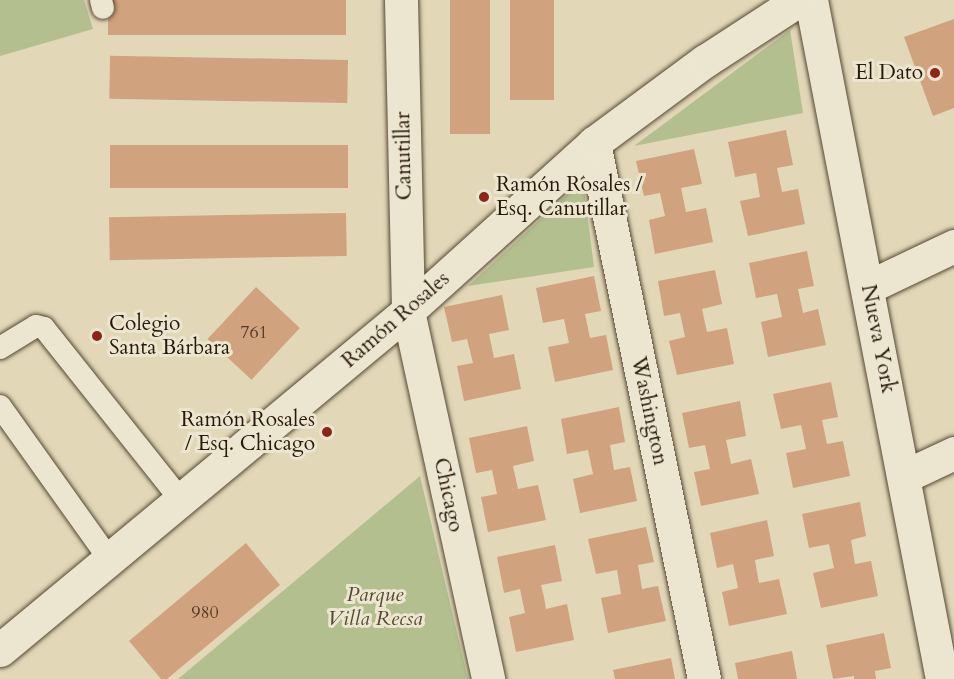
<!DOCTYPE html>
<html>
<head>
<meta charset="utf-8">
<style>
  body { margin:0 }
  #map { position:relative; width:954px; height:679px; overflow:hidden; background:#e2d8b8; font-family:Cardo,serif }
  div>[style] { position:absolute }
  .green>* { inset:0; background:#b3bf8f }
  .building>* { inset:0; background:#d0a27d; transform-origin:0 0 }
  .roads { filter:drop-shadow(0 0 2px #564833) drop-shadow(0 0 2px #564833) }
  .service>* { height:22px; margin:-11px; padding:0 11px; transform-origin:11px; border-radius:11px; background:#ece6d1 }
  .minor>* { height:33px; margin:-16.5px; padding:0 16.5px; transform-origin:16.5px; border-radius:16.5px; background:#ece6d1 }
  .tertiary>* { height:33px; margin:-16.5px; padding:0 16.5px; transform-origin:16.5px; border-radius:16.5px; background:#ece6d1 }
  .dots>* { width:16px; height:16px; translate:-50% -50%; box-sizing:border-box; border:3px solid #ece6d1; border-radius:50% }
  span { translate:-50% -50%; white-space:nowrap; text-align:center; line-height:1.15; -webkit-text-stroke:6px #ece6d1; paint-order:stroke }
  .number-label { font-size:18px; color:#523a24 }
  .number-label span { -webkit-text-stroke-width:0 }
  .poi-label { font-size:21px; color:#281807 }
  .right { translate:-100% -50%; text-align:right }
  .left { translate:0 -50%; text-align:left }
  .street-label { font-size:21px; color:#281807 }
  .park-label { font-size:21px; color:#524a30; font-style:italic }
</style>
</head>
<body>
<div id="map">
  <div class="green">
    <div style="clip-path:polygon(0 0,84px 0,93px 29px,0 56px)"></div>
    <div style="clip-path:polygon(790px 30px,803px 113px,634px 146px)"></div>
    <div style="clip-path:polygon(583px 180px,594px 267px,468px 286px)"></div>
    <div style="clip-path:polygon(420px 476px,468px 679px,178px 679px)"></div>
  </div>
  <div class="building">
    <div style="left:108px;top:0;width:238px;height:35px"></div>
    <div style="left:450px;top:0;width:40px;height:134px"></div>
    <div style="left:510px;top:0;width:44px;height:100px"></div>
    <div style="clip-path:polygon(954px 19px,954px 108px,933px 116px,904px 37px)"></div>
    <div style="left:348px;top:60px;width:43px;height:238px;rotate:91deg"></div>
    <div style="clip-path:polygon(786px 130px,793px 165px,777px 168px,782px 192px,798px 189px,805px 224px,748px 236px,740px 201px,760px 197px,756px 173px,735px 177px,728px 142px)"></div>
    <div style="left:348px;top:145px;width:43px;height:238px;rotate:90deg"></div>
    <div style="clip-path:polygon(694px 149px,702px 184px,681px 188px,686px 212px,706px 208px,713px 242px,655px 254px,649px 220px,665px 216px,660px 193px,644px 196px,636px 161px)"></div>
    <div style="left:346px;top:213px;width:43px;height:237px;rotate:89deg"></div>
    <div style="clip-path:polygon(807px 251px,814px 286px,798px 289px,803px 313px,818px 309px,826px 345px,768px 357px,761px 322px,782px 317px,777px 294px,756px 298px,749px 263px)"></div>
    <div style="clip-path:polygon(715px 270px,722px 304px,702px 309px,707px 332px,727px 328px,734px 364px,677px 375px,669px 341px,685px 337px,680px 313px,664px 316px,658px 281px)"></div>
    <div style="clip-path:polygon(594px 276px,601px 311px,585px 314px,590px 338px,606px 335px,613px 370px,555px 382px,548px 347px,569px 343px,564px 319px,543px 323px,536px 288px)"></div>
    <div style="left:256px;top:287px;width:60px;height:71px;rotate:43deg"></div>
    <div style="clip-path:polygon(502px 295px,509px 330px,489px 334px,494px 358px,514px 354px,521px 389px,464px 401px,457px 366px,473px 363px,467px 339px,452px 342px,444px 307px)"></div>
    <div style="clip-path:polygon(831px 382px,838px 417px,822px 420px,827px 444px,843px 441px,850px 476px,793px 488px,786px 453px,806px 449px,801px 425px,781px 429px,773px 394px)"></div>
    <div style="clip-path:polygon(740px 401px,746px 436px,726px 440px,731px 464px,751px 459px,759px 494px,701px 506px,694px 472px,710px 469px,705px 445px,689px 448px,682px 413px)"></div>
    <div style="clip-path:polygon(619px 407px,625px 442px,610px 445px,612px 458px,614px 470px,630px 467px,637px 501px,580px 513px,573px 479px,593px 474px,588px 450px,567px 454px,561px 419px)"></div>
    <div style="clip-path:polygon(527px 426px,534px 461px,513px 466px,518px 489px,538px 485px,546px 520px,488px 532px,481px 497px,497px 494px,492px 470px,476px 473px,469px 438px)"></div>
    <div style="clip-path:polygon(860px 502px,866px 536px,851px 540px,855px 564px,871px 561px,878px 596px,821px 608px,813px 573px,834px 568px,829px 544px,809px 548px,802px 514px)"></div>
    <div style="clip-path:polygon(767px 520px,774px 556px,755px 560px,757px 572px,759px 583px,779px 579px,787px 614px,729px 626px,722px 592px,738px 588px,733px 564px,717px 568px,710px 533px)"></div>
    <div style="clip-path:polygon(646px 527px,654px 562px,638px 565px,642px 589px,658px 586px,666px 621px,608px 633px,601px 598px,621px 594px,617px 570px,596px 574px,588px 539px)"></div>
    <div style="clip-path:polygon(246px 543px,280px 585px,167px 679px,161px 679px,129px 641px)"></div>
    <div style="clip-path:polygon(555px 545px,562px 581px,541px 585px,544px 597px,546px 609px,567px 604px,574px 640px,516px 652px,509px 617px,525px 613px,520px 589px,504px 593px,497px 557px)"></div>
    <div style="clip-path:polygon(884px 633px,891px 668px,875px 671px,876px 679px,854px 679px,854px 676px,833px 679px,826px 645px)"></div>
    <div style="clip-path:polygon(792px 651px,797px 679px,738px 679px,735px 663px)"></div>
    <div style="clip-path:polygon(671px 658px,675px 679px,615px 679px,613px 670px)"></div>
  </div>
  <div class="roads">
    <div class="service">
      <div style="left:101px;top:0;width:8px;rotate:76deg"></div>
      <div style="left:0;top:348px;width:42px;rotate:-31.4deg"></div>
      <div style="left:36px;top:326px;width:8px;rotate:14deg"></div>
      <div style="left:44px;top:328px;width:220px;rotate:51.5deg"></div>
      <div style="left:0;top:406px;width:189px;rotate:54.5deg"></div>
    </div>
    <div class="minor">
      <div style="left:401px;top:0;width:311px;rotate:88.7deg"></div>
      <div style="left:408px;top:311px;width:377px;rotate:77.7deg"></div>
      <div style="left:811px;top:0;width:692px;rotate:79.08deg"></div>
      <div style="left:594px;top:143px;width:547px;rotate:78.4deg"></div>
      <div style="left:868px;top:287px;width:95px;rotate:-25.5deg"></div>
      <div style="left:905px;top:476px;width:54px;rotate:-25.1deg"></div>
    </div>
    <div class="tertiary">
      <div style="left:0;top:650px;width:530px;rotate:-39.72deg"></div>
      <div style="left:408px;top:311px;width:251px;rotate:-42.1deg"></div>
      <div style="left:594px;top:143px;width:138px;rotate:-36.5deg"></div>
      <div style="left:705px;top:61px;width:112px;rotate:-33deg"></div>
    </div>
  </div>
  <div class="dots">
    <div style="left:935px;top:73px;background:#8f2418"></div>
    <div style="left:484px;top:197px;background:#8f2418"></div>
    <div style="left:97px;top:336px;background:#8f2418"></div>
    <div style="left:327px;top:432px;background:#8f2418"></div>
  </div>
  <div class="number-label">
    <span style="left:254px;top:333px">761</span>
    <span style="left:205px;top:613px">980</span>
  </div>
  <div class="poi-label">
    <span class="right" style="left:923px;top:73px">El Dato</span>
    <span class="left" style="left:496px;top:197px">Ramón Rosales /<br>Esq. Canutillar</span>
    <span class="left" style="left:109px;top:336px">Colegio<br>Santa Bárbara</span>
    <span class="right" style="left:315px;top:432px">Ramón Rosales<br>/ Esq. Chicago</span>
  </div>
  <div class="street-label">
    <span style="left:404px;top:156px;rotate:-91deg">Canutillar</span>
    <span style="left:396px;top:320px;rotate:-41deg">Ramón Rosales</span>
    <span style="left:878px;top:339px;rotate:79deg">Nueva York</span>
    <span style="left:649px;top:411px;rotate:78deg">Washington</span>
    <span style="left:448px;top:495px;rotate:78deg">Chicago</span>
  </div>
  <div class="park-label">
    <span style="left:375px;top:607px">Parque<br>Villa Recsa</span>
  </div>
</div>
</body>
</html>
